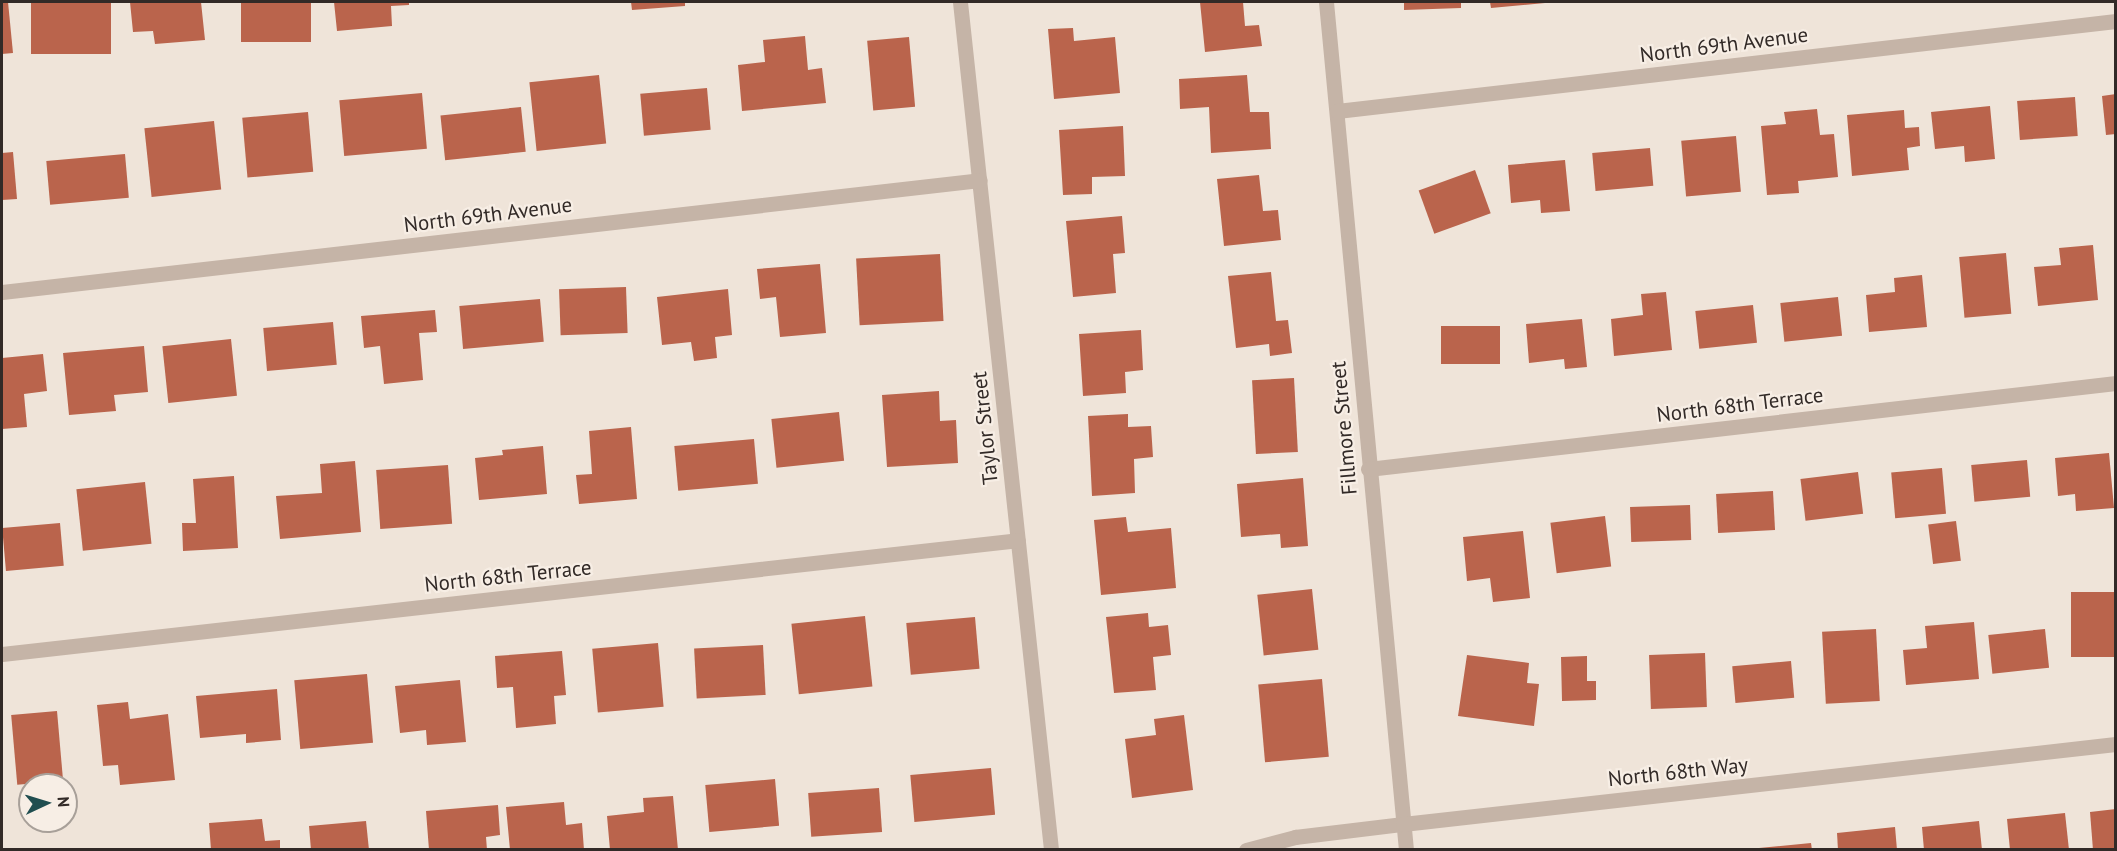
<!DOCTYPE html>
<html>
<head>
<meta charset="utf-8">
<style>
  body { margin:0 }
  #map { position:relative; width:2117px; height:851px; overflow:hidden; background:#efe4d9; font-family:"PT Sans",sans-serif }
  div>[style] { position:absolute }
  .building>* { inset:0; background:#ba644c; transform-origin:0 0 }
  .minor>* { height:15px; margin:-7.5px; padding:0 7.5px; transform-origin:7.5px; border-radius:7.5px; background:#c5b4a7 }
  span { translate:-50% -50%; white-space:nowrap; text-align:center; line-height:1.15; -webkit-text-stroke:4.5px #f7eee5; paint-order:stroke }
  .street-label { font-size:21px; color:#322a27 }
  .frame { position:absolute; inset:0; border:3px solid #322a27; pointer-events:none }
  .north { position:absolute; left:18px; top:773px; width:60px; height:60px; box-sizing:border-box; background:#f7eee5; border:2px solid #a8a099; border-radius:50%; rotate:86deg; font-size:16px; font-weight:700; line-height:24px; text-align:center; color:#322a27 }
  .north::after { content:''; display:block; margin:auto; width:21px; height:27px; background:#204e50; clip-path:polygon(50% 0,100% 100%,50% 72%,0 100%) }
</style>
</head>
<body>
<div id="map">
  <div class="building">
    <div style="clip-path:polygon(2px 2px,8px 2px,13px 53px,2px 54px)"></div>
    <div style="left:31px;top:2px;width:80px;height:52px"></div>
    <div style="clip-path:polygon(130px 2px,201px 2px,205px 40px,155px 44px,153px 31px,133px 32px)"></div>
    <div style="left:241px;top:2px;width:70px;height:40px"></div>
    <div style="clip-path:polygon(334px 2px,409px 2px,409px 5px,391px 6px,392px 26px,337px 31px)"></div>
    <div style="clip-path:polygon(631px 2px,685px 2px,685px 6px,632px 10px)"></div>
    <div style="clip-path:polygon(1200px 2px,1243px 2px,1245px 26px,1259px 25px,1262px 46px,1205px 52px)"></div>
    <div style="clip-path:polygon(1404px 2px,1461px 2px,1461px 8px,1404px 10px)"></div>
    <div style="clip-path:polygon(1490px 2px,1545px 2px,1545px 3px,1491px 8px)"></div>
    <div style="clip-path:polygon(1073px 28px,1074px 41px,1115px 37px,1120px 93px,1054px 99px,1048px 29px)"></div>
    <div style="clip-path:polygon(805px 36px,808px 70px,822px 68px,826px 103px,742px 111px,738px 65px,765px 62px,763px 40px)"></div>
    <div style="left:909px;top:37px;width:70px;height:42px;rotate:85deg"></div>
    <div style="left:599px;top:75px;width:69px;height:70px;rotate:84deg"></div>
    <div style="clip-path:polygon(1247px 75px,1250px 112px,1269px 112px,1271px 149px,1211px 153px,1209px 107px,1180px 109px,1179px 79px)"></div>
    <div style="left:707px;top:88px;width:42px;height:67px;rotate:85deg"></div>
    <div style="left:422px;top:93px;width:56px;height:83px;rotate:85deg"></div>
    <div style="clip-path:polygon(2116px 94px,2116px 134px,2106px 135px,2102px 96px)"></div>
    <div style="left:2075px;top:97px;width:39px;height:58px;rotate:86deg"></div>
    <div style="clip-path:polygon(1990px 106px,1995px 159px,1965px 162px,1964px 146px,1935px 149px,1931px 112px)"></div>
    <div style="left:521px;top:107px;width:45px;height:81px;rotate:84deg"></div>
    <div style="clip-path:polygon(1817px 109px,1820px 135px,1834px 134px,1838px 177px,1798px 181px,1799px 193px,1767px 195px,1761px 126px,1786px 124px,1784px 112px)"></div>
    <div style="clip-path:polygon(1904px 110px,1905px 128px,1919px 127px,1920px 146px,1907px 148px,1909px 170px,1852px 176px,1847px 115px)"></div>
    <div style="left:308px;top:112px;width:60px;height:66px;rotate:85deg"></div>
    <div style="left:214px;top:121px;width:69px;height:70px;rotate:84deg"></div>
    <div style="clip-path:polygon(1123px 126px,1125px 176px,1092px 177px,1092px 194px,1063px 195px,1059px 130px)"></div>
    <div style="left:1736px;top:136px;width:56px;height:55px;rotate:85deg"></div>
    <div style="left:1650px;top:148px;width:38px;height:58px;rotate:85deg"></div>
    <div style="clip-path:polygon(13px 152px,17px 199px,2px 200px,2px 153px)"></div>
    <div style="left:125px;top:154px;width:44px;height:79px;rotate:85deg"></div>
    <div style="clip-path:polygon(1565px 160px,1570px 211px,1541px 213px,1540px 200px,1511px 203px,1508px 165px)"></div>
    <div style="left:1475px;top:170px;width:46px;height:60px;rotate:70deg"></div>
    <div style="clip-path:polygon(1259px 175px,1263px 211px,1278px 210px,1281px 240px,1224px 246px,1217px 179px)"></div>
    <div style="clip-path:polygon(1122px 216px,1125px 253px,1113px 254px,1116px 293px,1073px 297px,1066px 221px)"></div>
    <div style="clip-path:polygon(2093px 245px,2098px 300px,2038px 306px,2034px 267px,2061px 265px,2059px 248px)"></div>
    <div style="left:2006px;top:253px;width:61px;height:47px;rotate:85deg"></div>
    <div style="left:940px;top:254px;width:67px;height:84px;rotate:87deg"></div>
    <div style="clip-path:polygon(820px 264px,826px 333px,780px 337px,776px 297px,760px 299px,757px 269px)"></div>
    <div style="clip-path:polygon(1271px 272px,1276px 321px,1288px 320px,1292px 353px,1270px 356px,1269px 344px,1236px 348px,1228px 276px)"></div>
    <div style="clip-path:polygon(1922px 275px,1927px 327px,1869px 332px,1866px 295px,1895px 292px,1894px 278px)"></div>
    <div style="left:626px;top:287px;width:46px;height:67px;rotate:88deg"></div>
    <div style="clip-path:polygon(728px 289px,732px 335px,715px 337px,717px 358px,694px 361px,691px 342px,662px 345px,657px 297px)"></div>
    <div style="clip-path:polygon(1666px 292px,1672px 350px,1614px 356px,1611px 319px,1643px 315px,1641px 294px)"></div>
    <div style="left:1838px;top:297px;width:39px;height:58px;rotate:84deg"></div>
    <div style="left:540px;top:299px;width:43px;height:81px;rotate:85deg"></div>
    <div style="left:1753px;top:305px;width:38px;height:58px;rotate:84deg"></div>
    <div style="clip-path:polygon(435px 310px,437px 332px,419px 333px,423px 380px,384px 384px,380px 346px,364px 348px,361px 316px)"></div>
    <div style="clip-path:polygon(1582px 319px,1587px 367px,1565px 369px,1564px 359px,1529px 363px,1526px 324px)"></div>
    <div style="left:333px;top:322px;width:43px;height:70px;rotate:85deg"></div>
    <div style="left:1441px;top:326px;width:59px;height:38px"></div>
    <div style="clip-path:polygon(1141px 330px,1143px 370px,1125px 372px,1126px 393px,1083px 396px,1079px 334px)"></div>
    <div style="left:231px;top:339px;width:57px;height:69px;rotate:84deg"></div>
    <div style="clip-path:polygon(144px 346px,148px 392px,114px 395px,116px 411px,69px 415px,63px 353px)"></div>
    <div style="clip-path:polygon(43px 354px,47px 391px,24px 394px,27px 427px,2px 429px,2px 358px)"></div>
    <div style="left:1294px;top:378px;width:74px;height:42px;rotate:87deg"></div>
    <div style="clip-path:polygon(939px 391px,940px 421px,956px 420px,958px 463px,887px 467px,882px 395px)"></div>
    <div style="left:839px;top:412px;width:49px;height:68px;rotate:84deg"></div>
    <div style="clip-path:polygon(1128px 414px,1128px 427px,1151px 426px,1153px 457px,1134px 459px,1135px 493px,1092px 496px,1088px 416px)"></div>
    <div style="clip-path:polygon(631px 427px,637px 499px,579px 504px,576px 475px,592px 474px,589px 431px)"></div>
    <div style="left:754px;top:439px;width:45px;height:80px;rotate:85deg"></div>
    <div style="clip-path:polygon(543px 446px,547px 494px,479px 500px,475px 458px,503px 455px,502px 450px)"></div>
    <div style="clip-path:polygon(2109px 453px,2114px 508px,2076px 511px,2075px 494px,2058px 496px,2055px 458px)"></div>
    <div style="left:2027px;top:460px;width:37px;height:56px;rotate:85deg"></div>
    <div style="clip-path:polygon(355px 461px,361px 532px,280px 539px,276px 496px,322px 493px,320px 464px)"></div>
    <div style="left:448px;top:465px;width:59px;height:72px;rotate:86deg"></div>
    <div style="left:1942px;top:468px;width:46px;height:51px;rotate:85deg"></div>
    <div style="left:1858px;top:472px;width:42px;height:58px;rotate:83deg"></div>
    <div style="clip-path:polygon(234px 476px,238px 548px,183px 551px,182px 523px,196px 523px,193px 479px)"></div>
    <div style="clip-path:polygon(1303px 478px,1308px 546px,1281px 548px,1280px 534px,1241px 537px,1237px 484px)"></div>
    <div style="left:145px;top:482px;width:62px;height:69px;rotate:84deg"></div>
    <div style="left:1773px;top:491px;width:39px;height:57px;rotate:87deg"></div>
    <div style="left:1690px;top:505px;width:35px;height:60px;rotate:88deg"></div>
    <div style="left:1605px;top:516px;width:51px;height:55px;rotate:83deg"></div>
    <div style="clip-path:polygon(1126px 517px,1128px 532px,1171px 528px,1176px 588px,1101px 595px,1094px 520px)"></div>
    <div style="left:1956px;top:521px;width:40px;height:28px;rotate:83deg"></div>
    <div style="left:60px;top:523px;width:43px;height:58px;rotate:85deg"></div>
    <div style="clip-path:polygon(1523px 531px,1530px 598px,1493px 602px,1490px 578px,1467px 581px,1463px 537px)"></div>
    <div style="left:1312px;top:589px;width:61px;height:55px;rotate:84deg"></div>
    <div style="left:2116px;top:592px;width:65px;height:45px;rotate:90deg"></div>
    <div style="clip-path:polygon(1148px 613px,1149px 627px,1168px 625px,1171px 655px,1153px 657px,1156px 690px,1114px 693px,1106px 617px)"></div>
    <div style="left:865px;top:616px;width:71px;height:74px;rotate:84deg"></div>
    <div style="left:975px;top:617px;width:52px;height:69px;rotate:85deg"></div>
    <div style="clip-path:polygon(1974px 622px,1979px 679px,1906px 685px,1903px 650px,1927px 648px,1925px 626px)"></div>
    <div style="left:1876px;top:629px;width:72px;height:54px;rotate:87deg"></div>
    <div style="left:2045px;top:629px;width:39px;height:57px;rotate:84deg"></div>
    <div style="left:658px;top:643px;width:64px;height:66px;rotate:85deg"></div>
    <div style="left:763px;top:645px;width:50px;height:69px;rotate:87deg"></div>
    <div style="clip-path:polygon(562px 651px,566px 695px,554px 696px,556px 724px,516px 728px,513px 687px,497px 688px,495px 656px)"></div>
    <div style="left:1705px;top:653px;width:54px;height:56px;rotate:88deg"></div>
    <div style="clip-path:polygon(1467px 655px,1529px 663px,1527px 683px,1539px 684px,1534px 726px,1458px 716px)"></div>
    <div style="clip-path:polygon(1587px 656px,1587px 681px,1596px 681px,1596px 700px,1562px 701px,1561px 657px)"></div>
    <div style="left:1791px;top:661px;width:37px;height:59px;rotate:85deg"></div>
    <div style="left:367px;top:674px;width:69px;height:73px;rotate:85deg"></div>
    <div style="left:1322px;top:679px;width:78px;height:64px;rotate:85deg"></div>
    <div style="clip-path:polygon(460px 680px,466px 742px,427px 745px,426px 730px,400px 733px,395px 686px)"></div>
    <div style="clip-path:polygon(277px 689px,281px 740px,246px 743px,246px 734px,200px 738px,196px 696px)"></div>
    <div style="clip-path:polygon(128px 702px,130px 719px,168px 714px,175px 780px,120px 785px,118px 765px,103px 766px,97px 705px)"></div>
    <div style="left:57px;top:711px;width:70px;height:46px;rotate:85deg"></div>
    <div style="clip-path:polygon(1184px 715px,1193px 790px,1132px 798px,1125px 739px,1156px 735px,1154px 719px)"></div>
    <div style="left:991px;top:768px;width:47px;height:81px;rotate:85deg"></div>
    <div style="left:775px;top:779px;width:47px;height:70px;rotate:85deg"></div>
    <div style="left:879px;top:788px;width:44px;height:71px;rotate:86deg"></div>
    <div style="clip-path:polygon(673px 796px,678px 850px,610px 850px,607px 816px,644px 812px,643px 798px)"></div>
    <div style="clip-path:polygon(564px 802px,566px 825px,582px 823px,584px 850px,510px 850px,506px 807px)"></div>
    <div style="clip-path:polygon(498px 805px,500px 835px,486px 837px,487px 850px,429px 850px,426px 811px)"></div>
    <div style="clip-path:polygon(2116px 809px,2116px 850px,2093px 850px,2090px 812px)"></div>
    <div style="clip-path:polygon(2065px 813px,2069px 850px,2010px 850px,2007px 819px)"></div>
    <div style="clip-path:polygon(262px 819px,265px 841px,280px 840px,280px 850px,211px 850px,209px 823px)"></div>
    <div style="clip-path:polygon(366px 821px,369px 850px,311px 850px,309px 826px)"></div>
    <div style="clip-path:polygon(1979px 821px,1982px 850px,1924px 850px,1922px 827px)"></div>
    <div style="clip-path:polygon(1895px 827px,1897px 850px,1838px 850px,1837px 833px)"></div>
    <div style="clip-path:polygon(1811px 843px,1812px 850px,1760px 850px,1759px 848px)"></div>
  </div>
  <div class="minor">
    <div style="left:960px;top:2px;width:853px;rotate:83.87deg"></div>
    <div style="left:1326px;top:2px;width:852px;rotate:84.61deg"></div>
    <div style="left:1337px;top:111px;width:784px;rotate:-6.59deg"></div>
    <div style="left:2px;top:292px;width:984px;rotate:-6.53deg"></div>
    <div style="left:1368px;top:469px;width:753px;rotate:-6.56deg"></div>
    <div style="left:2px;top:654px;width:1022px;rotate:-6.4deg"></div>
    <div style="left:1246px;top:850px;width:51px;rotate:-14.9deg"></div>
    <div style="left:1295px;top:837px;width:109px;rotate:-6.9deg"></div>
    <div style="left:1403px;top:824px;width:717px;rotate:-6.4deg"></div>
  </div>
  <div class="street-label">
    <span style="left:1724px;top:45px;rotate:-7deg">North 69th Avenue</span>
    <span style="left:488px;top:215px;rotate:-7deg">North 69th Avenue</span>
    <span style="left:1740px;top:405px;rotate:-7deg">North 68th Terrace</span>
    <span style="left:985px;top:428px;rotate:-96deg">Taylor Street</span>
    <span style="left:1344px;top:428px;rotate:-95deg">Fillmore Street</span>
    <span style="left:508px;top:576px;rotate:-6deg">North 68th Terrace</span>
    <span style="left:1678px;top:772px;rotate:-6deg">North 68th Way</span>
  </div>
  <div class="frame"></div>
  <div class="north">N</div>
</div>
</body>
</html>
